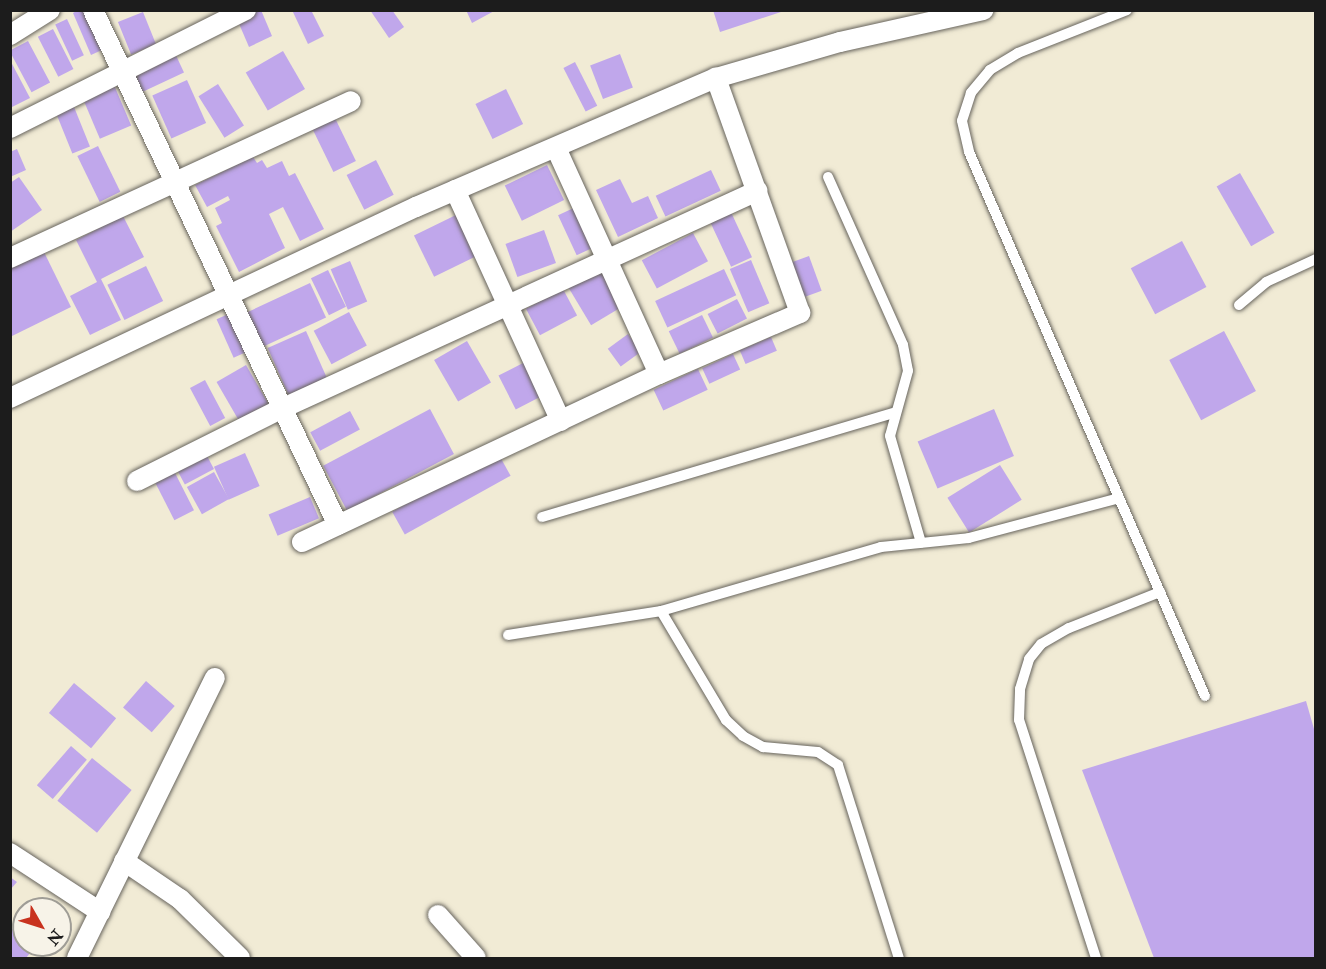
<!DOCTYPE html>
<html>
<head>
<meta charset="utf-8">
<style>
  body { margin:0 }
  #map { position:relative; width:1326px; height:969px; overflow:hidden; background:#f1ebd5; font-family:"IM FELL Double Pica",serif }
  div>[style] { position:absolute }
  .building>* { inset:0; background:#c0a7eb; transform-origin:0 0 }
  .roads { filter:drop-shadow(0 0 2px #67645d) drop-shadow(0 0 2px #67645d) }
  .lane>* { height:10px; margin:-5px; padding:0 5px; transform-origin:5px; border-radius:5px; background:#fff }
  .street>* { height:20px; margin:-10px; padding:0 10px; transform-origin:10px; border-radius:10px; background:#fff }
  span { translate:-50% -50%; white-space:nowrap; text-align:center; line-height:1.15; -webkit-text-stroke:4.5px #f7f3e8; paint-order:stroke }
  .frame { position:absolute; inset:0; border:12px solid #1c1c1c; pointer-events:none }
  .north { position:absolute; left:12px; top:897px; width:60px; height:60px; box-sizing:border-box; background:#f7f3e8; border:2px solid #9f9d96; border-radius:50%; rotate:129deg; font-size:16px; font-weight:700; line-height:24px; text-align:center; color:#1c1c1c }
  .north::after { content:''; display:block; margin:auto; width:21px; height:27px; background:#c8321e; clip-path:polygon(50% 0,100% 100%,50% 72%,0 100%) }
</style>
</head>
<body>
<div id="map">
  <div class="building">
    <div style="clip-path:polygon(78px 10px,87px 10px,104px 49px,91px 55px,73px 13px)"></div>
    <div style="clip-path:polygon(255px 10px,261px 10px,272px 36px,249px 47px,237px 19px)"></div>
    <div style="clip-path:polygon(292px 10px,311px 10px,324px 36px,308px 44px)"></div>
    <div style="clip-path:polygon(370px 10px,392px 10px,404px 27px,389px 38px)"></div>
    <div style="clip-path:polygon(466px 10px,496px 10px,472px 23px)"></div>
    <div style="clip-path:polygon(713px 10px,784px 10px,784px 11px,720px 32px)"></div>
    <div style="left:143px;top:12px;width:35px;height:27px;rotate:68deg"></div>
    <div style="left:67px;top:19px;width:40px;height:13px;rotate:65deg"></div>
    <div style="left:53px;top:29px;width:45px;height:17px;rotate:63deg"></div>
    <div style="left:28px;top:41px;width:47px;height:21px;rotate:62deg"></div>
    <div style="left:173px;top:49px;width:26px;height:46px;rotate:65deg"></div>
    <div style="left:283px;top:51px;width:44px;height:43px;rotate:60deg"></div>
    <div style="left:620px;top:54px;width:36px;height:32px;rotate:69deg"></div>
    <div style="clip-path:polygon(10px 60px,30px 98px,10px 108px)"></div>
    <div style="left:575px;top:62px;width:49px;height:13px;rotate:63deg"></div>
    <div style="left:187px;top:80px;width:47px;height:38px;rotate:66deg"></div>
    <div style="left:218px;top:84px;width:49px;height:23px;rotate:58deg"></div>
    <div style="left:114px;top:85px;width:44px;height:34px;rotate:67deg"></div>
    <div style="left:506px;top:89px;width:39px;height:34px;rotate:64deg"></div>
    <div style="left:72px;top:102px;width:48px;height:19px;rotate:68deg"></div>
    <div style="left:334px;top:116px;width:50px;height:25px;rotate:64deg"></div>
    <div style="left:98px;top:146px;width:51px;height:23px;rotate:64deg"></div>
    <div style="clip-path:polygon(17px 149px,26px 170px,10px 177px,10px 152px)"></div>
    <div style="clip-path:polygon(253px 157px,257px 163px,262px 160px,267px 168px,282px 161px,289px 176px,295px 173px,324px 229px,300px 241px,283px 207px,269px 214px,285px 248px,239px 272px,216px 226px,222px 223px,215px 208px,230px 200px,228px 196px,207px 207px,195px 185px)"></div>
    <div style="left:376px;top:160px;width:39px;height:33px;rotate:63deg"></div>
    <div style="left:547px;top:165px;width:39px;height:47px;rotate:64deg"></div>
    <div style="left:711px;top:170px;width:23px;height:61px;rotate:65deg"></div>
    <div style="left:1240px;top:173px;width:69px;height:27px;rotate:60deg"></div>
    <div style="clip-path:polygon(19px 177px,42px 210px,10px 232px,10px 183px)"></div>
    <div style="clip-path:polygon(620px 179px,632px 203px,648px 196px,658px 218px,618px 237px,596px 190px)"></div>
    <div style="left:578px;top:206px;width:44px;height:22px;rotate:65deg"></div>
    <div style="left:730px;top:210px;width:52px;height:23px;rotate:65deg"></div>
    <div style="left:458px;top:214px;width:46px;height:49px;rotate:64deg"></div>
    <div style="clip-path:polygon(123px 216px,144px 257px,101px 279px,121px 320px,90px 335px,70px 296px,97px 282px,76px 240px)"></div>
    <div style="left:544px;top:230px;width:35px;height:41px;rotate:70deg"></div>
    <div style="left:693px;top:233px;width:32px;height:58px;rotate:62deg"></div>
    <div style="left:1182px;top:241px;width:52px;height:58px;rotate:62deg"></div>
    <div style="clip-path:polygon(44px 252px,71px 307px,10px 337px,10px 268px)"></div>
    <div style="left:809px;top:256px;width:37px;height:19px;rotate:70deg"></div>
    <div style="left:751px;top:260px;width:47px;height:23px;rotate:67deg"></div>
    <div style="left:350px;top:261px;width:44px;height:21px;rotate:67deg"></div>
    <div style="left:146px;top:266px;width:39px;height:43px;rotate:64deg"></div>
    <div style="left:601px;top:268px;width:44px;height:38px;rotate:59deg"></div>
    <div style="left:724px;top:269px;width:29px;height:76px;rotate:65deg"></div>
    <div style="left:328px;top:270px;width:41px;height:19px;rotate:64deg"></div>
    <div style="left:310px;top:283px;width:38px;height:69px;rotate:65deg"></div>
    <div style="left:563px;top:289px;width:30px;height:42px;rotate:62deg"></div>
    <div style="left:737px;top:299px;width:22px;height:33px;rotate:63deg"></div>
    <div style="left:233px;top:312px;width:42px;height:18px;rotate:66deg"></div>
    <div style="left:349px;top:312px;width:38px;height:40px;rotate:62deg"></div>
    <div style="left:702px;top:315px;width:25px;height:37px;rotate:64deg"></div>
    <div style="left:306px;top:331px;width:55px;height:42px;rotate:66deg"></div>
    <div style="left:1224px;top:331px;width:68px;height:62px;rotate:62deg"></div>
    <div style="left:628px;top:334px;width:22px;height:25px;rotate:54deg"></div>
    <div style="left:771px;top:337px;width:15px;height:34px;rotate:67deg"></div>
    <div style="left:467px;top:341px;width:48px;height:38px;rotate:60deg"></div>
    <div style="left:733px;top:354px;width:17px;height:34px;rotate:65deg"></div>
    <div style="left:527px;top:361px;width:38px;height:32px;rotate:63deg"></div>
    <div style="left:246px;top:365px;width:46px;height:34px;rotate:60deg"></div>
    <div style="left:698px;top:369px;width:23px;height:49px;rotate:65deg"></div>
    <div style="left:205px;top:380px;width:43px;height:17px;rotate:62deg"></div>
    <div style="left:430px;top:409px;width:51px;height:121px;rotate:62deg"></div>
    <div style="left:994px;top:409px;width:51px;height:83px;rotate:67deg"></div>
    <div style="left:350px;top:411px;width:21px;height:45px;rotate:62deg"></div>
    <div style="left:245px;top:453px;width:36px;height:34px;rotate:66deg"></div>
    <div style="left:498px;top:453px;width:26px;height:121px;rotate:61deg"></div>
    <div style="left:206px;top:454px;width:17px;height:33px;rotate:62deg"></div>
    <div style="left:1000px;top:465px;width:41px;height:62px;rotate:58deg"></div>
    <div style="left:174px;top:471px;width:44px;height:22px;rotate:63deg"></div>
    <div style="left:214px;top:472px;width:31px;height:31px;rotate:61deg"></div>
    <div style="left:310px;top:497px;width:23px;height:45px;rotate:67deg"></div>
    <div style="left:146px;top:681px;width:38px;height:35px;rotate:41deg"></div>
    <div style="left:74px;top:683px;width:55px;height:39px;rotate:40deg"></div>
    <div style="clip-path:polygon(1306px 701px,1316px 736px,1316px 958px,1154px 958px,1082px 770px)"></div>
    <div style="left:71px;top:746px;width:21px;height:52px;rotate:41deg"></div>
    <div style="left:92px;top:758px;width:51px;height:55px;rotate:39deg"></div>
    <div style="clip-path:polygon(10px 877px,17px 882px,10px 890px)"></div>
    <div style="clip-path:polygon(10px 927px,24px 938px,24px 945px,35px 947px,26px 958px,10px 958px)"></div>
  </div>
  <div class="roads">
    <div class="lane">
      <div style="left:1127px;top:10px;width:117px;rotate:158.5deg"></div>
      <div style="left:1018px;top:53px;width:33px;rotate:149deg"></div>
      <div style="left:990px;top:70px;width:30px;rotate:130deg"></div>
      <div style="left:971px;top:93px;width:29px;rotate:108deg"></div>
      <div style="left:962px;top:121px;width:32px;rotate:77deg"></div>
      <div style="left:969px;top:152px;width:593px;rotate:66.55deg"></div>
      <div style="left:828px;top:177px;width:184px;rotate:65.9deg"></div>
      <div style="left:903px;top:345px;width:26px;rotate:79deg"></div>
      <div style="left:908px;top:371px;width:67px;rotate:105.5deg"></div>
      <div style="left:890px;top:436px;width:111px;rotate:73.8deg"></div>
      <div style="left:1239px;top:305px;width:35px;rotate:-40deg"></div>
      <div style="left:1266px;top:282px;width:55px;rotate:-24.7deg"></div>
      <div style="left:542px;top:517px;width:367px;rotate:-16.5deg"></div>
      <div style="left:661px;top:611px;width:127px;rotate:59.2deg"></div>
      <div style="left:726px;top:720px;width:23px;rotate:43deg"></div>
      <div style="left:743px;top:736px;width:23px;rotate:29deg"></div>
      <div style="left:763px;top:747px;width:55px;rotate:5.2deg"></div>
      <div style="left:818px;top:752px;width:24px;rotate:33deg"></div>
      <div style="left:838px;top:765px;width:202px;rotate:72.5deg"></div>
      <div style="left:508px;top:635px;width:155px;rotate:-8.9deg"></div>
      <div style="left:661px;top:611px;width:229px;rotate:-16.2deg"></div>
      <div style="left:881px;top:547px;width:88px;rotate:-5.8deg"></div>
      <div style="left:969px;top:538px;width:155px;rotate:-14.9deg"></div>
      <div style="left:1096px;top:958px;width:250px;rotate:-107.9deg"></div>
      <div style="left:1019px;top:720px;width:31px;rotate:-88deg"></div>
      <div style="left:1020px;top:689px;width:31px;rotate:-73deg"></div>
      <div style="left:1029px;top:659px;width:19px;rotate:-51deg"></div>
      <div style="left:1041px;top:644px;width:32px;rotate:-30deg"></div>
      <div style="left:1069px;top:628px;width:98px;rotate:-21.6deg"></div>
    </div>
    <div class="street">
      <div style="left:93px;top:10px;width:570px;rotate:64.56deg"></div>
      <div style="left:10px;top:35px;width:47px;rotate:-32deg"></div>
      <div style="left:10px;top:128px;width:264px;rotate:-26.6deg"></div>
      <div style="left:556px;top:148px;width:248px;rotate:65.5deg"></div>
      <div style="left:455px;top:190px;width:254px;rotate:65.4deg"></div>
      <div style="left:10px;top:258px;width:375px;rotate:-24.7deg"></div>
      <div style="left:10px;top:398px;width:449px;rotate:-25.2deg"></div>
      <div style="left:416px;top:207px;width:327px;rotate:-23.3deg"></div>
      <div style="left:716px;top:78px;width:129px;rotate:-16.2deg"></div>
      <div style="left:840px;top:42px;width:147px;rotate:-12.6deg"></div>
      <div style="left:137px;top:481px;width:161px;rotate:-26.6deg"></div>
      <div style="left:281px;top:409px;width:524px;rotate:-24.61deg"></div>
      <div style="left:302px;top:542px;width:395px;rotate:-25.2deg"></div>
      <div style="left:659px;top:374px;width:154px;rotate:-23.4deg"></div>
      <div style="left:800px;top:313px;width:250px;rotate:-109.7deg"></div>
      <div style="left:10px;top:853px;width:108px;rotate:33.2deg"></div>
      <div style="left:124px;top:861px;width:68px;rotate:34.2deg"></div>
      <div style="left:180px;top:899px;width:84px;rotate:44.5deg"></div>
      <div style="left:438px;top:915px;width:57px;rotate:48.5deg"></div>
      <div style="left:77px;top:958px;width:312px;rotate:-63.8deg"></div>
    </div>
  </div>
  <div class="frame"></div>
  <div class="north">N</div>
</div>
</body>
</html>
